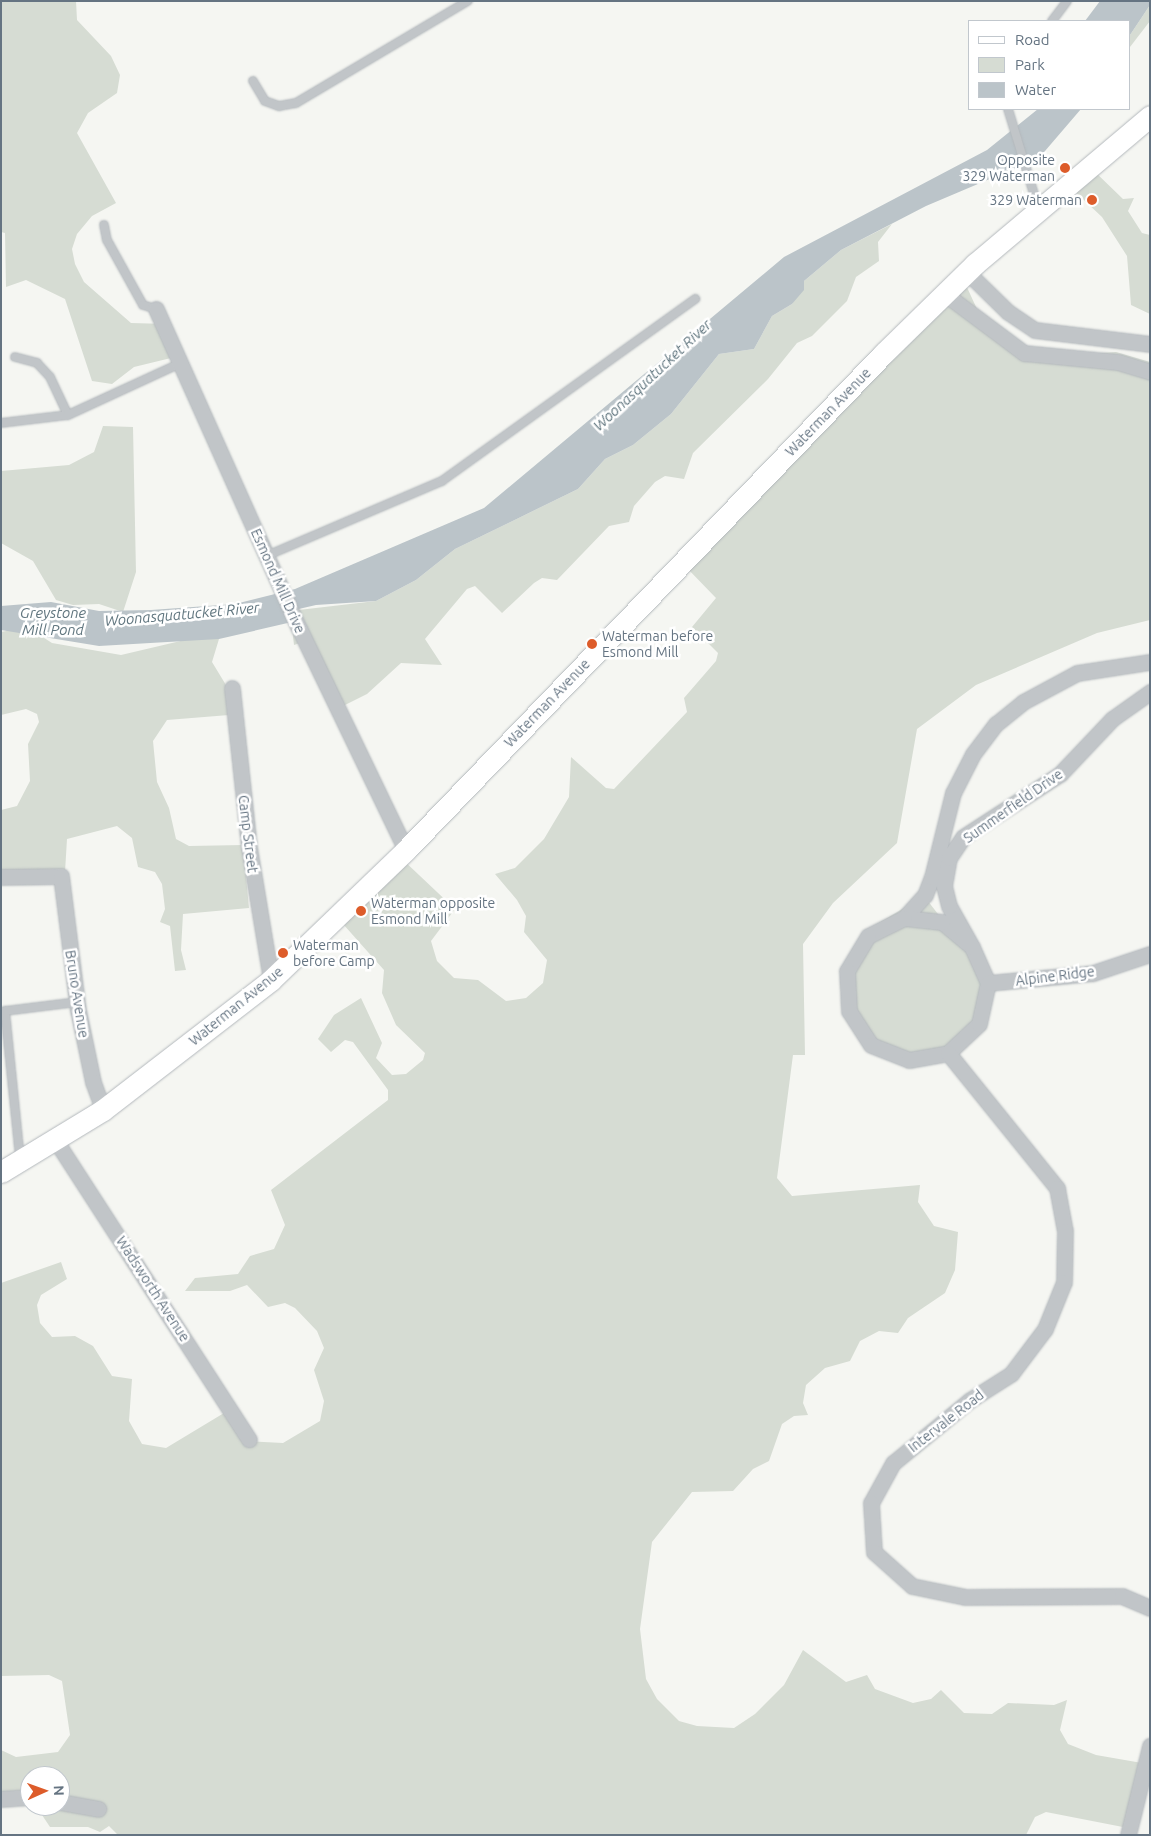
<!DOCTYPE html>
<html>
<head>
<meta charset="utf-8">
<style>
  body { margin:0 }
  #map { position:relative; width:1151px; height:1836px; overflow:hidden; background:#f5f6f2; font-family:Ubuntu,sans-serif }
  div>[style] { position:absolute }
  .green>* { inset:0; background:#d6dcd3 }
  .water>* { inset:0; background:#bbc4c9 }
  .roads { filter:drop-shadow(0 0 1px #b3b8bc) drop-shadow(0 0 1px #b3b8bc) }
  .service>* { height:8px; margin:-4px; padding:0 4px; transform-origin:4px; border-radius:4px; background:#c1c5c8 }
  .minor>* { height:15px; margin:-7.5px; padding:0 7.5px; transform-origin:7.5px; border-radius:7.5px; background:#c1c5c8 }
  .secondary>* { height:21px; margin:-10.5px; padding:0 10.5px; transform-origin:10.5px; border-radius:10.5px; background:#fff }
  .dots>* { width:14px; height:14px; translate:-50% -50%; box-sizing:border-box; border:2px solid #fff; border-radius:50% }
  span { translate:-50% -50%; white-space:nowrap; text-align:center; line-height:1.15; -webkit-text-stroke:5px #fff; paint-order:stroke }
  .poi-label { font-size:14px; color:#657482 }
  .right { translate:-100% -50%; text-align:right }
  .left { translate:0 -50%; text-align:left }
  .street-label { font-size:14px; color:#657482 }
  .water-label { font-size:15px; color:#61767f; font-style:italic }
  .frame { position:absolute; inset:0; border:2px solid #657482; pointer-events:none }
  .legend { position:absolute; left:968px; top:20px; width:162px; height:90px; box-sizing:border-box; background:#fff; border:1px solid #c1c7cd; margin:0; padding:6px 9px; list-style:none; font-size:15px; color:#657482 }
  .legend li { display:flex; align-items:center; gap:10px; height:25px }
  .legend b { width:25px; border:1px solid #c1c7cd }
  .north { position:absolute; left:20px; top:1766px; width:50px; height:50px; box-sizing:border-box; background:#fff; border:1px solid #c1c7cd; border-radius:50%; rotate:88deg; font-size:14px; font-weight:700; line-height:20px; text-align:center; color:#657482 }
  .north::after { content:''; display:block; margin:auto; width:18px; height:22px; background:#dd5c2a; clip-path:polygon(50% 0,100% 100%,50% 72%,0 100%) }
</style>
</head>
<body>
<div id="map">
  <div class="green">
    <div style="clip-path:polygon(1px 1px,76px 1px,77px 20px,111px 56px,120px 75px,117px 93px,88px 113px,77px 133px,116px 203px,92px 216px,77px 234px,72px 249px,75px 264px,84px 282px,131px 323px,167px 324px,171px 358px,134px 367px,112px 384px,92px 381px,65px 299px,26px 280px,6px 287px,5px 233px,1px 232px)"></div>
    <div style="clip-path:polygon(1150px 5px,1150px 21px,1130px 47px,1130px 35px)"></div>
    <div style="clip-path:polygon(1092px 169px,1123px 199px,1134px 198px,1128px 211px,1142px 233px,1150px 235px,1150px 314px,1131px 305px,1127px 256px,1102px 217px,1070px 187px)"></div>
    <div style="clip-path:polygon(892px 224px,878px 242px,879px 261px,856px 277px,847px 301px,812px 336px,797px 343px,768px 379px,693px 453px,684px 479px,665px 476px,655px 482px,634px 506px,629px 522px,609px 526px,557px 580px,542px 578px,534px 583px,502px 613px,475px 586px,467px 589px,425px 639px,442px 665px,401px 663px,367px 694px,335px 710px,300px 643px,294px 645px,290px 611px,376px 601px,416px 580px,455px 549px,578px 489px,605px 459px,633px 445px,671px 414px,719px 354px,754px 349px,772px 316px,792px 304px,804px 281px,841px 250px)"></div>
    <div style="clip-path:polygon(965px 283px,988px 333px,1057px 356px,1116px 352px,1150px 362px,1150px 620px,1097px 633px,976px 685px,917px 729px,897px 843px,833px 903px,803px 944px,805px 1055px,793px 1055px,777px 1178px,792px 1196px,920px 1185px,918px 1202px,934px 1226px,958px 1232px,955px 1270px,945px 1293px,908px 1318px,898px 1333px,879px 1331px,860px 1341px,850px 1361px,825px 1368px,806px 1385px,803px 1403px,808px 1415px,794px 1416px,782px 1424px,769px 1461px,753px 1469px,733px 1491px,692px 1492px,652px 1542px,640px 1629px,646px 1679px,657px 1699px,679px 1721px,697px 1726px,734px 1728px,755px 1714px,784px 1685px,803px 1650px,846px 1682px,867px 1675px,875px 1689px,913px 1703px,931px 1699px,941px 1690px,964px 1713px,992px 1714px,1008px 1703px,1054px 1705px,1067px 1700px,1060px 1730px,1068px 1744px,1096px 1755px,1142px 1763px,1128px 1828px,1046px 1812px,1035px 1817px,1026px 1835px,118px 1835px,109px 1826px,100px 1832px,88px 1827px,50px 1827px,36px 1806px,60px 1806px,60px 1776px,30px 1776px,30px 1796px,1px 1793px,1px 1750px,16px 1757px,58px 1752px,70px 1735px,62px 1681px,49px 1675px,1px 1676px,1px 1283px,61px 1262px,67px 1279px,41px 1295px,37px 1305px,40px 1323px,52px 1337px,75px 1336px,93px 1346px,112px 1376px,132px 1379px,129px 1421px,142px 1444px,166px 1448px,224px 1413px,246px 1441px,283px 1443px,320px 1421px,324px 1401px,314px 1370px,324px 1348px,317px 1331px,295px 1308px,285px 1303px,268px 1307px,247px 1285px,230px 1291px,185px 1291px,195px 1278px,238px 1274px,250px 1256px,274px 1249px,285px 1225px,271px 1190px,388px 1100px,388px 1090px,353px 1042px,345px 1040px,331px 1052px,318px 1039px,334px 1015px,361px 998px,382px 1043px,376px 1058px,392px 1075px,406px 1074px,423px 1060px,425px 1053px,396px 1025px,382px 993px,384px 970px,343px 924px,401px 858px,455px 909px,431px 941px,437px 961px,454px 978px,478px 980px,506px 1001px,526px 998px,543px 983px,547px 960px,524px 932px,526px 916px,517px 900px,495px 874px,515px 868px,544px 839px,569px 797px,571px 757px,606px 788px,614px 789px,687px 712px,684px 698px,716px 661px,718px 653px,692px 627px,716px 598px,684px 565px)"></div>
    <div style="clip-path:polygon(103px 426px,133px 427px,136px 572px,123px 612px,99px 604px,73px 605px,56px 600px,33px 561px,1px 543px,1px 471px,69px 465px,94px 452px)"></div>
    <div style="clip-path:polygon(27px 627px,52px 643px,121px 655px,189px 639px,219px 639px,212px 662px,229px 690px,229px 715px,167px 720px,153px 741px,157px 782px,169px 808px,176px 839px,189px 846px,243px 845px,249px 908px,183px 914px,181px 950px,186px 970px,175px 971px,170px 926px,160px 922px,165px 909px,162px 884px,155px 872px,138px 867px,132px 838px,117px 826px,67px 839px,65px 872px,1px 880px,1px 810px,17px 806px,30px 781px,28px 744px,39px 722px,37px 714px,26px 709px,1px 715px,1px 632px)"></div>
    <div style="clip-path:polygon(924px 896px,993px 985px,964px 1048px,944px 1055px,882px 1053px,844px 991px,867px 930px)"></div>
  </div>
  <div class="water">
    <div style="clip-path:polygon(1100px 1px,1150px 1px,1150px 5px,1130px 35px,1130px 21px,1085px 21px)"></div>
    <div style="clip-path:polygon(1038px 109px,1081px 109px,1039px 158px,926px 206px,841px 250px,804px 281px,804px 290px,792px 304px,772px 316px,754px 349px,719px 354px,671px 414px,633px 445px,605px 459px,578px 489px,455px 549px,416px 580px,376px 601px,316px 605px,290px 611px,292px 622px,219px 639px,99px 646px,1px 630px,1px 606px,51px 602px,99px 611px,151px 610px,235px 604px,295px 589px,484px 508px,784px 257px,987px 150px)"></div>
  </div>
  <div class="roads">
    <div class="service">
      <div style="left:1052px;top:21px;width:25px;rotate:-53deg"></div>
      <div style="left:253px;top:81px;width:23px;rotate:59deg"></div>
      <div style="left:265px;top:101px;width:15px;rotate:20deg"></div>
      <div style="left:279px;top:106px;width:17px;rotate:-10deg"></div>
      <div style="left:296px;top:103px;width:200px;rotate:-30.7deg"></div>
      <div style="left:1008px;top:109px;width:102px;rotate:73deg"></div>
      <div style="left:104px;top:225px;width:15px;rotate:79deg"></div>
      <div style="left:107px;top:240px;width:74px;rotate:61deg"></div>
      <div style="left:143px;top:305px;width:14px;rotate:17deg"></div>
      <div style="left:15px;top:357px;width:23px;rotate:15deg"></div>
      <div style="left:37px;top:363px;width:19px;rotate:47deg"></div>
      <div style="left:50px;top:377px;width:42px;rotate:64.7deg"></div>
      <div style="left:1px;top:423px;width:67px;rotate:-6.8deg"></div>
      <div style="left:68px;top:415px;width:124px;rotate:-24.7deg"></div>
      <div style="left:266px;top:556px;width:191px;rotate:-23.1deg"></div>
      <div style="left:442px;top:481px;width:312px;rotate:-35.7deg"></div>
      <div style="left:20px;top:1158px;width:148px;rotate:-95.8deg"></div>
      <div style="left:5px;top:1011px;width:73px;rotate:-7.1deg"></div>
    </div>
    <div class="minor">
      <div style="left:967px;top:272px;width:57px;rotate:44.3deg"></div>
      <div style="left:1008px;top:312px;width:32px;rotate:34deg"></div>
      <div style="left:1035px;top:330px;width:116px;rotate:6.9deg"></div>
      <div style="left:945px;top:294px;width:99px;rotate:36.8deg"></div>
      <div style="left:1024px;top:353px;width:94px;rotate:5.5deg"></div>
      <div style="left:1118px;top:362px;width:34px;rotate:17deg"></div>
      <div style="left:156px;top:309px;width:350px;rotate:65.9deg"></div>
      <div style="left:299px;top:628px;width:246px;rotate:64.3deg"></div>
      <div style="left:232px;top:688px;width:160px;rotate:83.9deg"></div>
      <div style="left:249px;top:847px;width:135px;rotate:80.6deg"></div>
      <div style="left:1px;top:877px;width:60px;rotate:-1deg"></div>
      <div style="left:61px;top:876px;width:135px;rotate:82.8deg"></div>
      <div style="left:78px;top:1010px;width:74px;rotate:78.2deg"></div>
      <div style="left:93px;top:1082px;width:30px;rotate:70deg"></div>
      <div style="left:904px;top:918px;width:31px;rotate:-48deg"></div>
      <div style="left:925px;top:895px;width:19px;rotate:-69deg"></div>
      <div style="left:932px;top:877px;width:87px;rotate:-76deg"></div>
      <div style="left:953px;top:793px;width:44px;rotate:-62.9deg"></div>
      <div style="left:973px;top:754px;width:38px;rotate:-53deg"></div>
      <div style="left:996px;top:724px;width:35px;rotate:-39deg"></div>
      <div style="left:1023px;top:702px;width:61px;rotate:-28.2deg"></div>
      <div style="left:1077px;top:673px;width:74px;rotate:-8.6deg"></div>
      <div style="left:972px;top:947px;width:39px;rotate:-140deg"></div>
      <div style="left:942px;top:922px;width:38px;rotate:-174deg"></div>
      <div style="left:904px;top:918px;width:40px;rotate:153.4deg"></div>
      <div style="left:868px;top:936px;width:41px;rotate:121deg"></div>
      <div style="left:847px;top:971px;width:40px;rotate:87.1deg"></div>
      <div style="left:849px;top:1011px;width:40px;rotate:57.1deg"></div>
      <div style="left:871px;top:1045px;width:41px;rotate:21.5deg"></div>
      <div style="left:909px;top:1060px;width:40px;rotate:-10deg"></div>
      <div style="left:948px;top:1053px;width:42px;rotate:-43.1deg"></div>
      <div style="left:979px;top:1024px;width:42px;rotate:-77.6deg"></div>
      <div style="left:988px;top:983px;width:39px;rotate:-114deg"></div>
      <div style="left:972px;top:947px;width:47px;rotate:-119.3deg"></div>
      <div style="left:949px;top:906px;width:21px;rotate:-104deg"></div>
      <div style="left:944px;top:886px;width:28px;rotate:-80deg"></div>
      <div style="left:949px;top:858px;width:25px;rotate:-56deg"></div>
      <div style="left:963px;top:837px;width:116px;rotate:-33deg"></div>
      <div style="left:1060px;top:774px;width:76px;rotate:-46.6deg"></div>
      <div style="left:1112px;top:719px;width:47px;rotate:-35.4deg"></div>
      <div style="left:988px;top:983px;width:105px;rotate:-5.4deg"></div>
      <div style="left:1093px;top:973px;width:60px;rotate:-18.4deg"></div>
      <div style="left:948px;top:1053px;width:174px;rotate:51.1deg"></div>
      <div style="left:1057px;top:1188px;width:44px;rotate:79.5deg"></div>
      <div style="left:1065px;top:1231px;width:51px;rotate:91.1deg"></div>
      <div style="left:1064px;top:1282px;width:51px;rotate:112deg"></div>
      <div style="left:1045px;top:1329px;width:56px;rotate:127.1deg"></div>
      <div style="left:1011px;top:1374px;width:49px;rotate:147.6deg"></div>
      <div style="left:970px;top:1400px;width:99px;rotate:140.7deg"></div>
      <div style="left:893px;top:1463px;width:46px;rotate:118.8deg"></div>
      <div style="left:871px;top:1503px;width:49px;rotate:86.5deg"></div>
      <div style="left:874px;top:1552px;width:51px;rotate:41.8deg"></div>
      <div style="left:912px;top:1586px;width:54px;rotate:11.7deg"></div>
      <div style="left:965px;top:1597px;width:157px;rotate:-0.4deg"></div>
      <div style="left:1122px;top:1596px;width:30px;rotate:23deg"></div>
      <div style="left:54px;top:1138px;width:359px;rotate:57.1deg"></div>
      <div style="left:1px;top:1799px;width:29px;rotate:-4deg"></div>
      <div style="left:60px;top:1802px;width:39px;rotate:10deg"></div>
      <div style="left:1128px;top:1835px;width:92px;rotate:-76.1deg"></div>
    </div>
    <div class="secondary">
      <div style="left:1px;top:1172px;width:119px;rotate:-31.3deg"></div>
      <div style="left:103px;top:1110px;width:212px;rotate:-37.7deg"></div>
      <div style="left:271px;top:980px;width:187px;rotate:-43.9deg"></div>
      <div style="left:406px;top:850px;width:688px;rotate:-46.12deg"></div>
      <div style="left:883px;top:354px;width:129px;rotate:-44.4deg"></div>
      <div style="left:975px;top:264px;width:229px;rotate:-40.2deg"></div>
    </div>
  </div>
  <div class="dots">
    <div style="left:1065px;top:168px;background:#dd5c2a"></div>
    <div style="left:1092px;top:200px;background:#dd5c2a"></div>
    <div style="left:592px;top:644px;background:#dd5c2a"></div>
    <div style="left:361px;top:911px;background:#dd5c2a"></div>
    <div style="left:283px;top:953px;background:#dd5c2a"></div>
  </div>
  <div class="poi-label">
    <span class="right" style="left:1055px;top:168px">Opposite<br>329 Waterman</span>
    <span class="right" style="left:1082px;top:200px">329 Waterman</span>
    <span class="left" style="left:602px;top:644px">Waterman before<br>Esmond Mill</span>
    <span class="left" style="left:371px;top:911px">Waterman opposite<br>Esmond Mill</span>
    <span class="left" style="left:293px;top:953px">Waterman<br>before Camp</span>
  </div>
  <div class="street-label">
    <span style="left:828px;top:412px;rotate:-46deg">Waterman Avenue</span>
    <span style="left:278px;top:581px;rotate:66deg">Esmond Mill Drive</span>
    <span style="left:547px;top:703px;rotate:-46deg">Waterman Avenue</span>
    <span style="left:1013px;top:806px;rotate:-35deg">Summerfield Drive</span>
    <span style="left:248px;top:834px;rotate:83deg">Camp Street</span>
    <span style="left:1055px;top:976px;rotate:-7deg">Alpine Ridge</span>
    <span style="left:77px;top:994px;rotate:81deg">Bruno Avenue</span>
    <span style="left:236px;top:1006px;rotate:-39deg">Waterman Avenue</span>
    <span style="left:153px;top:1289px;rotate:57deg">Wadsworth Avenue</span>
    <span style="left:946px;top:1421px;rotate:-38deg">Intervale Road</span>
  </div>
  <div class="water-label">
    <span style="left:652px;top:375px;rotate:-43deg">Woonasquatucket River</span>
    <span style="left:53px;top:621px">Greystone<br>Mill Pond</span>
    <span style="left:182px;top:614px;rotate:-5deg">Woonasquatucket River</span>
  </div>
  <div class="frame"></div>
  <ul class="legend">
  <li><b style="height:6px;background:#fff"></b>Road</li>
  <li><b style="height:14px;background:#d6dcd3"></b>Park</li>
  <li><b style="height:14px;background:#bbc4c9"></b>Water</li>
  </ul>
  <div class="north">N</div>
</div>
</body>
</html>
